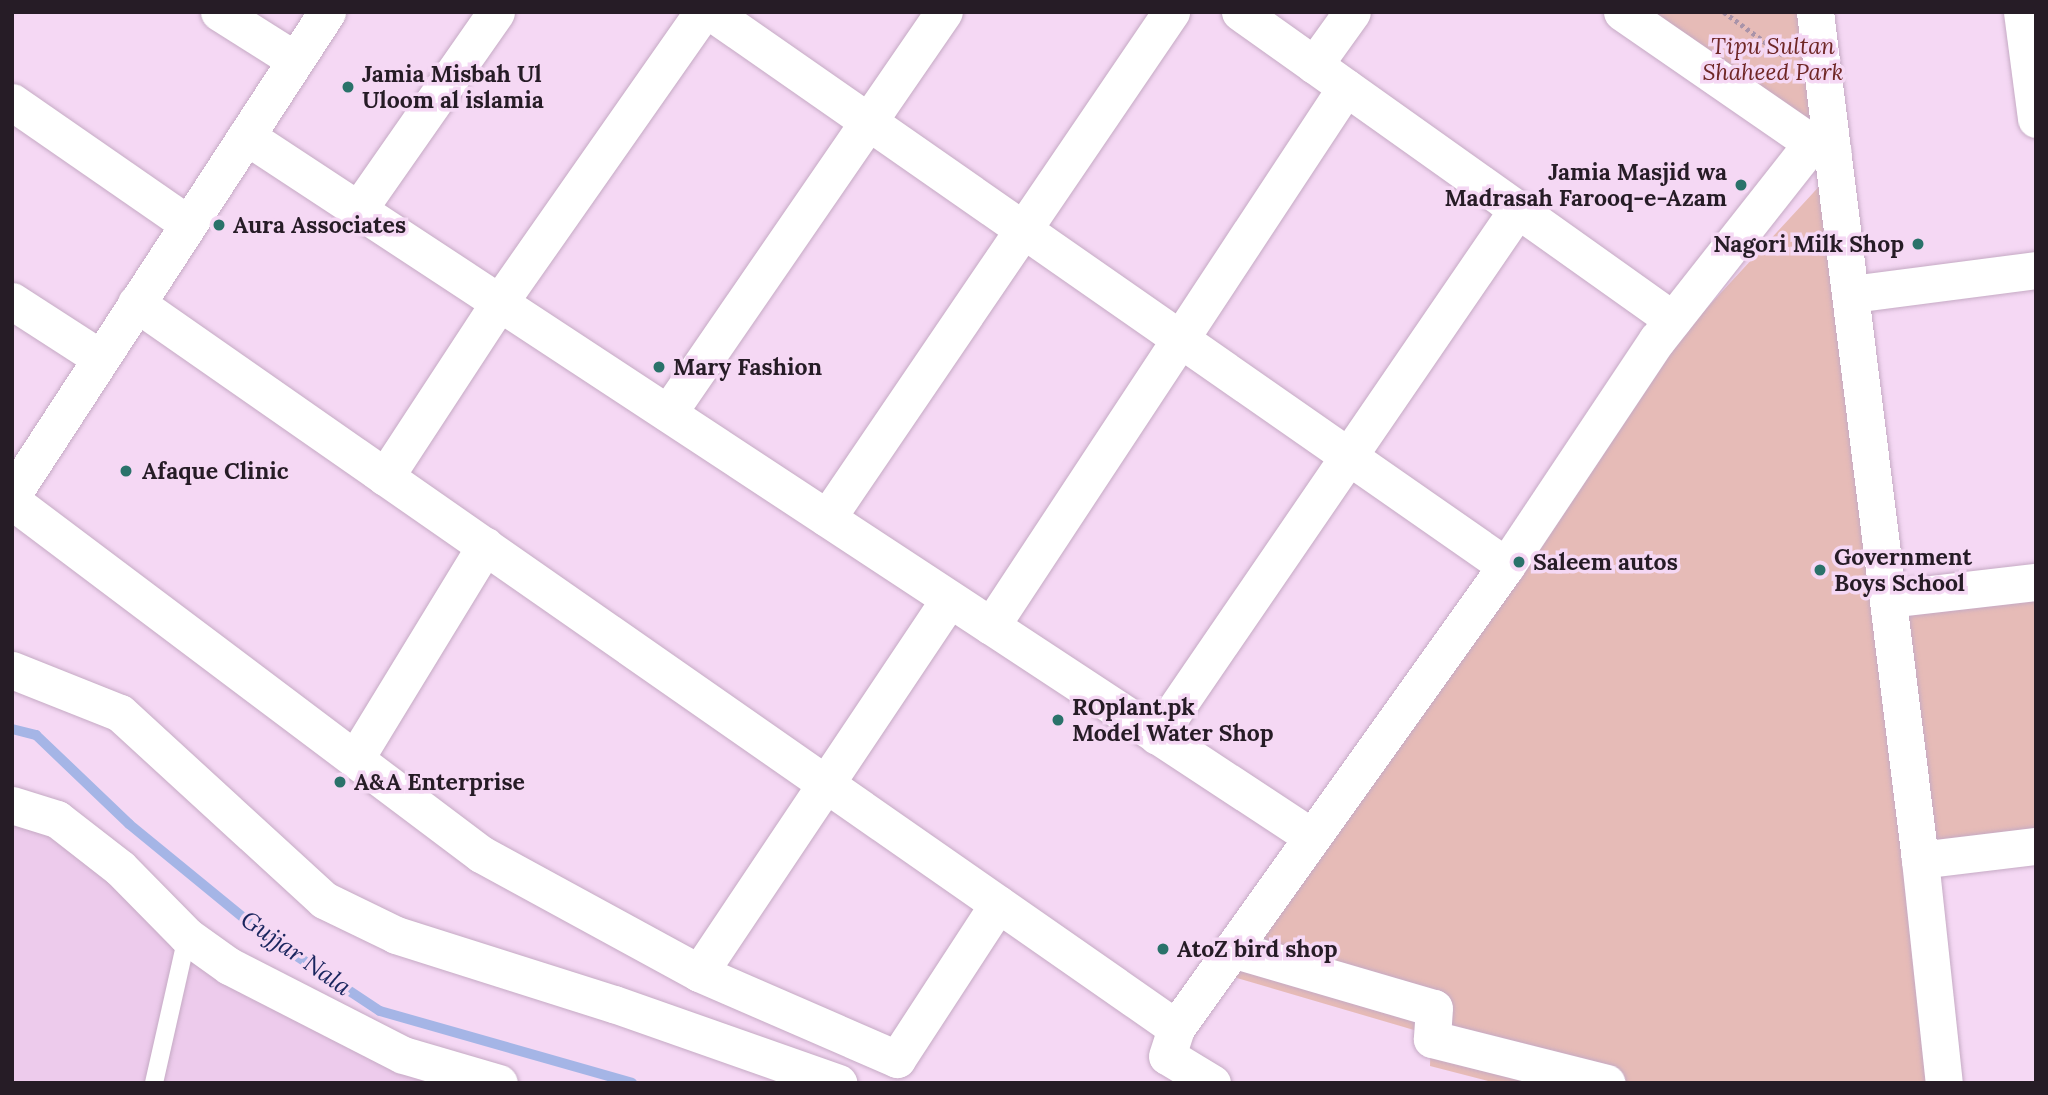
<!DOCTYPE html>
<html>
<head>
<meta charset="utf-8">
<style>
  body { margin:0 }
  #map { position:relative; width:2048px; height:1095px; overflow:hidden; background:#f5d8f4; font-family:Lora,serif }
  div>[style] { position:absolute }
  .built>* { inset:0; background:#edcbec }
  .green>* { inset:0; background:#e6bbb7 }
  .stream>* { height:10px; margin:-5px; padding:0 5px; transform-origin:5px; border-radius:5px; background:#a5b5e6 }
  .path>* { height:4.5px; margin-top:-2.25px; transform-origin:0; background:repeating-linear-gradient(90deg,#a993a9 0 3.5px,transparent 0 7px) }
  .roads { filter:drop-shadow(0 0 2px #c5aac4) drop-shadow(0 0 2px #c5aac4) }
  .service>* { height:18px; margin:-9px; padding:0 9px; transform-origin:9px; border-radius:9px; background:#fff }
  .minor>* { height:37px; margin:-18.5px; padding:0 18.5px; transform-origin:18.5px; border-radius:18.5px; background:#fff }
  .dots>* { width:19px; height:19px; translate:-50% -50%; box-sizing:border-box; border:4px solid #f5d8f4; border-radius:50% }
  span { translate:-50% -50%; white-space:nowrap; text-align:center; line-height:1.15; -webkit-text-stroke:7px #f5d8f4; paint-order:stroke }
  .park-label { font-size:23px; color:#6f2726; font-style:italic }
  .poi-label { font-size:23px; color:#261c26; font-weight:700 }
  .left { translate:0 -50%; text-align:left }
  .right { translate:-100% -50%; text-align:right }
  .water-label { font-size:24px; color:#19255e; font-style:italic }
  .frame { position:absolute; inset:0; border:14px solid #261c26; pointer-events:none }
</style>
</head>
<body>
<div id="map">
  <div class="built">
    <div style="clip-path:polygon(12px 796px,248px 998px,455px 1083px,12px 1083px)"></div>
  </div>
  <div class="green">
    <div style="clip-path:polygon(1622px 12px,1815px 12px,1833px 151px)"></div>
    <div style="clip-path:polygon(1825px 180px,1936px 1083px,1496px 1083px,1430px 1066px,1431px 1035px,1230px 976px,1671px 347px)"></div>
    <div style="clip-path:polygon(2036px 582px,2036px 846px,1920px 860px,1888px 599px)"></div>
  </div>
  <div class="stream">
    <div style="left:12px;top:729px;width:25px;rotate:14deg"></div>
    <div style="left:36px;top:735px;width:129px;rotate:43.7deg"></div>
    <div style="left:129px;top:824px;width:172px;rotate:39.3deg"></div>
    <div style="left:262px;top:933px;width:141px;rotate:33.5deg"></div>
    <div style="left:380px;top:1011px;width:262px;rotate:15.9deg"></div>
  </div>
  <div class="path">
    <div style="left:1724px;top:12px;width:73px;rotate:36.1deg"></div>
  </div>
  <div class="roads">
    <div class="service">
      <div style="left:154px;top:1083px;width:151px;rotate:-77.3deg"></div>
    </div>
    <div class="minor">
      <div style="left:219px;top:12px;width:90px;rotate:32.3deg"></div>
      <div style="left:711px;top:12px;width:969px;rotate:34.87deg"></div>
      <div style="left:1240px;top:12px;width:531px;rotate:35.42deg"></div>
      <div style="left:1622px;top:12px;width:231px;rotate:34.6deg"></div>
      <div style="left:1812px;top:143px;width:22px;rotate:21deg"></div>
      <div style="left:1815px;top:12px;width:854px;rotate:82.94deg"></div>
      <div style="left:1920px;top:860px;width:117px;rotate:-6.9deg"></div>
      <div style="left:2022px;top:12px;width:108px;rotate:82.5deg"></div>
      <div style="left:1314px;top:65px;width:65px;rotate:-54.4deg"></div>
      <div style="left:12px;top:102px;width:214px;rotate:34.7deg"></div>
      <div style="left:246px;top:136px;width:1276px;rotate:33.33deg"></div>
      <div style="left:358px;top:210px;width:241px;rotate:-55.1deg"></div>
      <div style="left:1852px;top:294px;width:186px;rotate:-7.4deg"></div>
      <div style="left:12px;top:301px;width:105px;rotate:32.9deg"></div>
      <div style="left:136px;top:303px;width:1268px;rotate:34.88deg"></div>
      <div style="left:668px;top:413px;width:487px;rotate:-55.5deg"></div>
      <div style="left:385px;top:477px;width:208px;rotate:-56.8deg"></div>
      <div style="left:499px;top:303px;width:355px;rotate:-55deg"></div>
      <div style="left:12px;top:495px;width:577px;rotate:-56.89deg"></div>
      <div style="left:12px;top:501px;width:587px;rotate:36.97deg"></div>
      <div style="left:481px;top:854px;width:248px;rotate:28.6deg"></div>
      <div style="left:699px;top:973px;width:216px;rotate:23.5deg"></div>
      <div style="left:897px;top:1059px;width:185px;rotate:-56.9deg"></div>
      <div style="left:827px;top:518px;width:612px;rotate:-55.79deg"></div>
      <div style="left:1888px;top:599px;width:149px;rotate:-6.6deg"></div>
      <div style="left:991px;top:626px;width:645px;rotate:-56.63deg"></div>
      <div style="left:12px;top:670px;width:116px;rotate:21.7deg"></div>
      <div style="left:120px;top:713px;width:277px;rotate:42.5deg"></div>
      <div style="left:324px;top:900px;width:80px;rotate:25.9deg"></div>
      <div style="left:396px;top:935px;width:229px;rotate:17.6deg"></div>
      <div style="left:614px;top:1004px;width:238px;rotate:19.4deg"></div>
      <div style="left:1157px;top:736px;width:637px;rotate:-55.61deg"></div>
      <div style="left:355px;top:759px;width:250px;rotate:-58.6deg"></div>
      <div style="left:12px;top:805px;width:47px;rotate:17.3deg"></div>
      <div style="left:57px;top:819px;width:80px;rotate:37.9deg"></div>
      <div style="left:120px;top:868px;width:95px;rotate:45.4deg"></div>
      <div style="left:187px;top:936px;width:52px;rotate:35.5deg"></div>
      <div style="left:229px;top:966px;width:195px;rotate:27.1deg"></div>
      <div style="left:403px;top:1055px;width:100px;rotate:16.3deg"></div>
      <div style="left:1920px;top:860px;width:224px;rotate:83.9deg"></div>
      <div style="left:1232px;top:949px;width:210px;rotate:16.3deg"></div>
      <div style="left:1434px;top:1008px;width:31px;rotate:94deg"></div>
      <div style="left:1432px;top:1039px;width:180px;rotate:14.1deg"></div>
      <div style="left:699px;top:973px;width:450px;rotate:-56.2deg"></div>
      <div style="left:1212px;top:1083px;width:52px;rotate:-149deg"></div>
      <div style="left:1167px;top:1056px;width:29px;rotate:-72deg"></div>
      <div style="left:1176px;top:1028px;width:568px;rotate:-54.46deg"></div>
      <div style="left:1506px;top:566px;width:272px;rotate:-56.3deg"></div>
      <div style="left:1657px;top:340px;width:251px;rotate:-51.8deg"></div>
    </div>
  </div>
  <div class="dots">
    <div style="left:348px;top:87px;background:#2a726a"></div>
    <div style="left:1741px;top:185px;background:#2a726a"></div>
    <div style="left:219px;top:225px;background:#2a726a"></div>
    <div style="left:1918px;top:244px;background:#2a726a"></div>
    <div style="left:659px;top:367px;background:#2a726a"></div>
    <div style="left:126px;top:471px;background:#2a726a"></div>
    <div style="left:1519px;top:562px;background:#2a726a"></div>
    <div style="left:1820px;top:570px;background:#2a726a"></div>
    <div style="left:1058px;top:720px;background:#2a726a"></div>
    <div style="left:340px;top:782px;background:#2a726a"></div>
    <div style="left:1163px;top:949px;background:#2a726a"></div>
  </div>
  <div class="park-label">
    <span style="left:1773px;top:59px">Tipu Sultan<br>Shaheed Park</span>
  </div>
  <div class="poi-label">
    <span class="left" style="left:362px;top:87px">Jamia Misbah Ul<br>Uloom al islamia</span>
    <span class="right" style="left:1727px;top:185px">Jamia Masjid wa<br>Madrasah Farooq-e-Azam</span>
    <span class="left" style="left:233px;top:225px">Aura Associates</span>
    <span class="right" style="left:1904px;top:244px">Nagori Milk Shop</span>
    <span class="left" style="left:673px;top:367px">Mary Fashion</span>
    <span class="left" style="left:142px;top:471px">Afaque Clinic</span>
    <span class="left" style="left:1834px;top:570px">Government<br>Boys School</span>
    <span class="left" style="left:1533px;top:562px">Saleem autos</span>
    <span class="left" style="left:1072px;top:720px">ROplant.pk<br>Model Water Shop</span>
    <span class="left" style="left:354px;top:782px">A&amp;A Enterprise</span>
    <span class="left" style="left:1177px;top:949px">AtoZ bird shop</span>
  </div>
  <div class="water-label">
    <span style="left:296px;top:953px;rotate:35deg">Gujjar Nala</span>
  </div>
  <div class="frame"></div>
</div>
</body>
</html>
